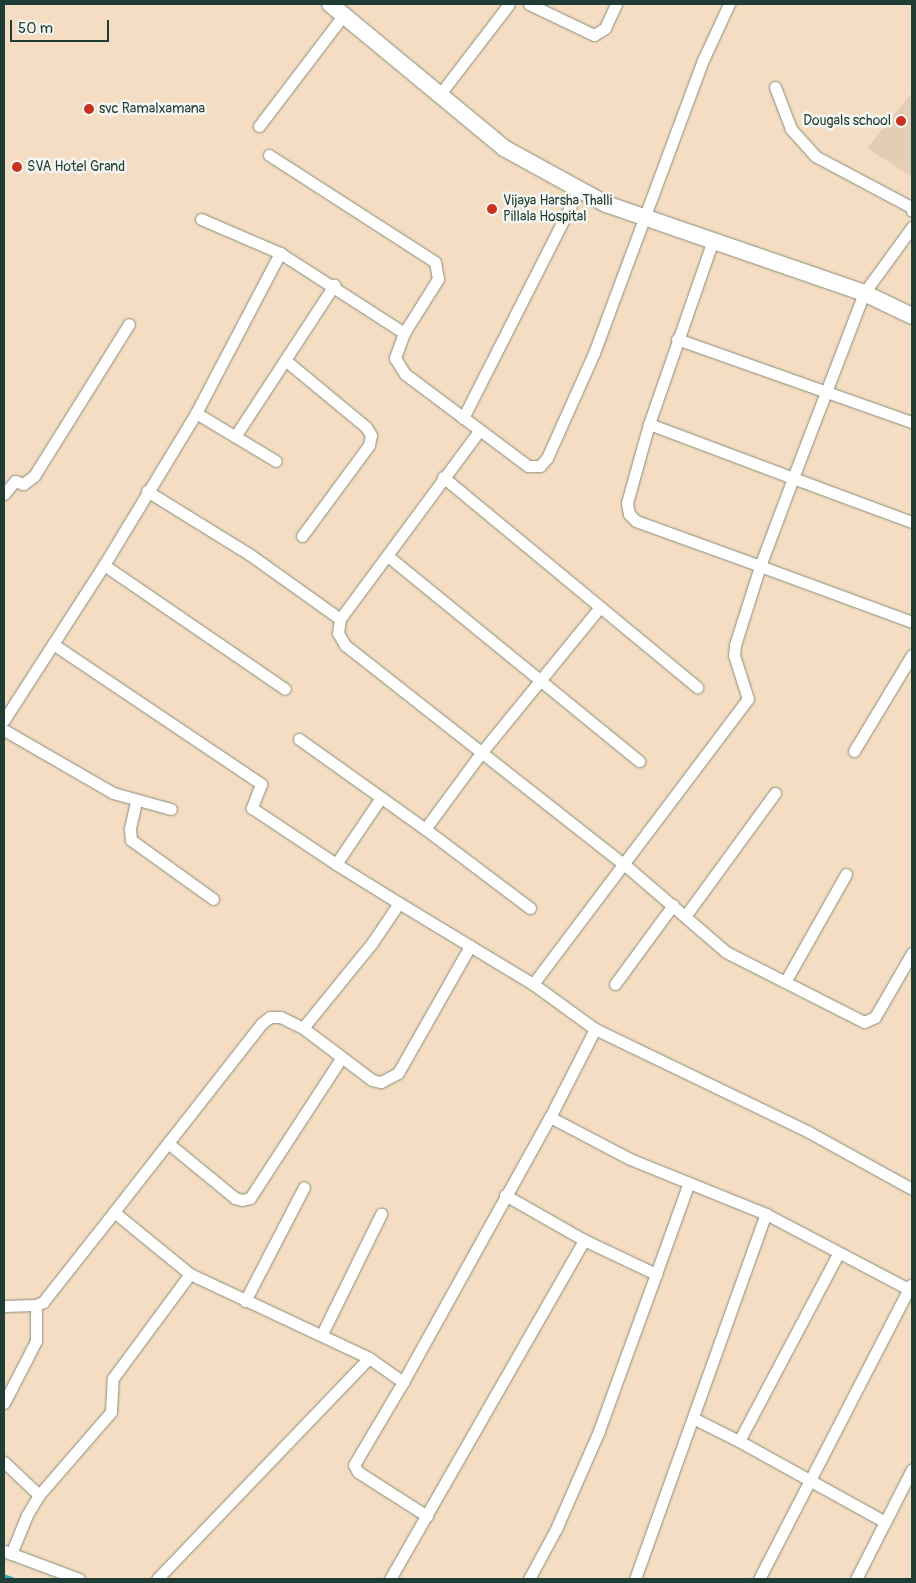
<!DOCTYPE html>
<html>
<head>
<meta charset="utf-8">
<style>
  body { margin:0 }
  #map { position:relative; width:916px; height:1583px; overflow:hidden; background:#f4ddc2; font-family:Pangolin,sans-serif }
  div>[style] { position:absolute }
  .built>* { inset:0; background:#e3cdb3 }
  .stream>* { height:4px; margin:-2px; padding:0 2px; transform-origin:2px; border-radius:2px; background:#3dadb9 }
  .roads { filter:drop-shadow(0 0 1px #8a8d7b) drop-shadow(0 0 1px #8a8d7b) }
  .street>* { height:11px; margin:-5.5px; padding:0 5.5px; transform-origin:5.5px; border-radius:5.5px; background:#fff }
  .secondary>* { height:16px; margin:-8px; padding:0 8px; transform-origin:8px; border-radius:8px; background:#fff }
  .dots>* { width:14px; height:14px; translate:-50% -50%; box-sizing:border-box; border:2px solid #f6f6f2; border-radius:50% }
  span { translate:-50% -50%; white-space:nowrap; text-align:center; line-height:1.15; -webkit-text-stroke:5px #f6f6f2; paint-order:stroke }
  .poi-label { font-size:14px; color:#1f3d34 }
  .left { translate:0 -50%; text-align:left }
  .right { translate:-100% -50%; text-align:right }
  .frame { position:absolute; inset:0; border:5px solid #1f3d34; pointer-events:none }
  .scale { position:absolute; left:10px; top:20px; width:99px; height:22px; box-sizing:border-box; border:2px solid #1f3d34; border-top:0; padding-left:6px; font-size:15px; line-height:18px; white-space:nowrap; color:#1f3d34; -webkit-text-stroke:4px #f6f6f2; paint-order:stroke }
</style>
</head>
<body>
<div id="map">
  <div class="built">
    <div style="clip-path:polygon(912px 93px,912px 177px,867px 148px)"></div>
  </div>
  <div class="stream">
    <div style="left:4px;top:1576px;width:9px;rotate:21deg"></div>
  </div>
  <div class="roads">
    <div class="street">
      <div style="left:529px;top:4px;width:72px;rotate:25.5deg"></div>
      <div style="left:594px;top:35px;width:13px;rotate:-32deg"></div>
      <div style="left:605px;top:28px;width:26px;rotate:-65deg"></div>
      <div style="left:775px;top:87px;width:45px;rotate:69.1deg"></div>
      <div style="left:791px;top:129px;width:36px;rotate:48deg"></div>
      <div style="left:815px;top:156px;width:109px;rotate:28deg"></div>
      <div style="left:911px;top:207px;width:4px;rotate:76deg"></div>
      <div style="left:440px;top:94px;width:113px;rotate:-52.5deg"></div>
      <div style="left:259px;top:126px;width:142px;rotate:-52.7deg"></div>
      <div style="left:269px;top:155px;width:197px;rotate:32.8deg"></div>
      <div style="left:435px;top:262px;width:17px;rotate:80deg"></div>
      <div style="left:438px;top:279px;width:64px;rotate:122.2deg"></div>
      <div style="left:201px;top:219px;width:86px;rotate:23.3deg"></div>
      <div style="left:280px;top:253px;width:148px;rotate:32.8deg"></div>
      <div style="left:404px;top:333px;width:27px;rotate:110deg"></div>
      <div style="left:395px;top:358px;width:19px;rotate:58deg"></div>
      <div style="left:405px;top:374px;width:154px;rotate:36.8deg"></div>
      <div style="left:528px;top:466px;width:12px"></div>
      <div style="left:540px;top:466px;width:11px;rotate:-49deg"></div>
      <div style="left:547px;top:458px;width:115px;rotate:-65.9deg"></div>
      <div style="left:594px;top:353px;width:315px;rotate:-69.6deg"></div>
      <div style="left:704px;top:58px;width:60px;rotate:-65.2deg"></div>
      <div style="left:912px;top:227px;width:82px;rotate:126deg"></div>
      <div style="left:864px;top:293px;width:198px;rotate:111deg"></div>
      <div style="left:793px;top:478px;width:127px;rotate:20.3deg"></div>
      <div style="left:677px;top:339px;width:249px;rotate:19.5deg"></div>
      <div style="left:196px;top:413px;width:93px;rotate:31deg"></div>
      <div style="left:463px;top:418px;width:257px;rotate:-63.1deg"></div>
      <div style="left:649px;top:424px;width:192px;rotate:-70.8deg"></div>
      <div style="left:236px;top:435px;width:90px;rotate:-56.8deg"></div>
      <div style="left:443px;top:477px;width:330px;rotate:39.6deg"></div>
      <div style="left:147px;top:491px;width:120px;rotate:31.7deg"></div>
      <div style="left:249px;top:554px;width:112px;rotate:35.5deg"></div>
      <div style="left:340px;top:619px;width:14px;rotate:98deg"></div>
      <div style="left:338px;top:633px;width:14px;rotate:60deg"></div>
      <div style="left:345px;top:645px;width:356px;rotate:38.2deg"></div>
      <div style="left:625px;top:865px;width:133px;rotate:40.7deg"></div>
      <div style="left:726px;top:952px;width:155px;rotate:26.9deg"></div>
      <div style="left:864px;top:1022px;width:12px;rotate:-24deg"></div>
      <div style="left:875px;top:1017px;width:74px;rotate:-60deg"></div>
      <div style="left:4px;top:494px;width:17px;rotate:-50deg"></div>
      <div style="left:15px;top:481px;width:9px;rotate:21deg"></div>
      <div style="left:23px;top:484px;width:14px;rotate:-36deg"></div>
      <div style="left:34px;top:476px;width:179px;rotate:-58deg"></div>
      <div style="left:302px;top:536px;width:113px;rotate:-53.6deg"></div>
      <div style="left:369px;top:445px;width:10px;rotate:-79deg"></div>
      <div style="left:371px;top:435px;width:9px;rotate:-122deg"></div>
      <div style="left:366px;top:427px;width:105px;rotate:-140.4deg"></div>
      <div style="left:285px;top:360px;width:90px;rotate:-56.8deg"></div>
      <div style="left:389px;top:557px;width:323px;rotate:39.2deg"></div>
      <div style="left:104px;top:565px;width:219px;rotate:34.4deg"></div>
      <div style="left:340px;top:619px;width:235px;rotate:-53.5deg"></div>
      <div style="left:53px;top:644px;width:251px;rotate:33.9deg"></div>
      <div style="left:261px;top:784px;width:26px;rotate:111deg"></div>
      <div style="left:252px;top:808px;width:101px;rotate:33.7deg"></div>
      <div style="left:4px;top:720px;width:184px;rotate:-57.2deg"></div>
      <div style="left:104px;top:565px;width:178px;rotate:-58.8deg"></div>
      <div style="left:196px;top:413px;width:181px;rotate:-62.3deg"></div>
      <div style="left:4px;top:730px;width:126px;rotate:30deg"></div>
      <div style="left:113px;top:793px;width:60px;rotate:15.4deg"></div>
      <div style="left:299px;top:739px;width:155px;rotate:35.5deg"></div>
      <div style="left:854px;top:751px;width:112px;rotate:-58.9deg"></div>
      <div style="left:380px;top:799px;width:78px;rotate:124.1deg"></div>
      <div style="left:336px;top:864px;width:74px;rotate:31.8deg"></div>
      <div style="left:399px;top:903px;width:48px;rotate:124deg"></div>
      <div style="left:372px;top:943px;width:109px;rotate:129.1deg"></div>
      <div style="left:303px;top:1028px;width:86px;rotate:37deg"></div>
      <div style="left:372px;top:1080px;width:9px;rotate:13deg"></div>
      <div style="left:381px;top:1082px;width:19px;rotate:-28deg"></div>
      <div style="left:398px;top:1073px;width:146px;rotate:-60.4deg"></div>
      <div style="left:470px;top:946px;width:83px;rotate:-148.8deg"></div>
      <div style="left:136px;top:802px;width:28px;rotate:103deg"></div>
      <div style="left:130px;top:829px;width:11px;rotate:85deg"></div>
      <div style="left:131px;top:840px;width:101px;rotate:35.7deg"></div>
      <div style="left:530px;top:908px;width:131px;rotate:-143deg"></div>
      <div style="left:425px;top:829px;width:94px;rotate:-53.6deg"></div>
      <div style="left:481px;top:753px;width:188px;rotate:-50.8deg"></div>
      <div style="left:686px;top:915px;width:151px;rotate:-53.9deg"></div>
      <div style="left:470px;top:946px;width:74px;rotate:31.1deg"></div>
      <div style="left:533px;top:984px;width:357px;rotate:-53deg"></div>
      <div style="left:748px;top:699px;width:46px;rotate:-107.7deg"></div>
      <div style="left:734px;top:655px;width:10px;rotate:-84deg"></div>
      <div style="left:735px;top:645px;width:83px;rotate:-72.4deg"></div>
      <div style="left:760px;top:566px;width:94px;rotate:-69.4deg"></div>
      <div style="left:793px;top:478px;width:154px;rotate:-159.4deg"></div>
      <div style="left:649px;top:424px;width:82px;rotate:105.6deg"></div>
      <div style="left:627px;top:503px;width:11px;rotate:80deg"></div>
      <div style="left:629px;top:514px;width:10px;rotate:45deg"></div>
      <div style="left:636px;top:521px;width:132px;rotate:19.9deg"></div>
      <div style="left:760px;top:566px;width:162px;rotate:20.2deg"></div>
      <div style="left:785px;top:982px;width:124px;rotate:-60.5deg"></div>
      <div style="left:533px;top:984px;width:77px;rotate:36deg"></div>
      <div style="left:595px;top:1029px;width:235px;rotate:25.7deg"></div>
      <div style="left:807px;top:1131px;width:120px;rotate:28.9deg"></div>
      <div style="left:615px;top:984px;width:98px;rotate:-53.7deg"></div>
      <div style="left:303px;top:1028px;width:25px;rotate:-154deg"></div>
      <div style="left:280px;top:1017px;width:10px;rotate:180deg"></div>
      <div style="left:270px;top:1017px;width:10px;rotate:143deg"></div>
      <div style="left:262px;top:1023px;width:240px;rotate:128.1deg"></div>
      <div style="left:114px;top:1212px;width:98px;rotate:39.2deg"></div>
      <div style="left:190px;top:1274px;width:198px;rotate:25.1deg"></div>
      <div style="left:550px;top:1117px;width:90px;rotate:27.7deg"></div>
      <div style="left:630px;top:1159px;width:147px;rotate:22deg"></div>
      <div style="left:766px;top:1214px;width:165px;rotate:27.8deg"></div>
      <div style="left:168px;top:1143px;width:87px;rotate:39.4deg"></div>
      <div style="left:235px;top:1198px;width:7px;rotate:16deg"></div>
      <div style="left:242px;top:1200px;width:8px;rotate:-14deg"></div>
      <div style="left:250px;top:1198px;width:168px;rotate:-56.9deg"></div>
      <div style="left:505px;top:1195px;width:91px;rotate:29.7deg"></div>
      <div style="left:584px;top:1240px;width:80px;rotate:25.3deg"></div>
      <div style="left:656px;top:1274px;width:167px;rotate:110deg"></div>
      <div style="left:599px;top:1431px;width:107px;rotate:113.7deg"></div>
      <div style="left:556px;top:1529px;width:57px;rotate:118.4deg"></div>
      <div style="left:656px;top:1274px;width:95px;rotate:-70.2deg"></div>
      <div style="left:245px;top:1301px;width:128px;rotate:-62.6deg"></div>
      <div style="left:4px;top:1306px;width:32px;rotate:-2deg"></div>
      <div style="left:36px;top:1305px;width:8px;rotate:-23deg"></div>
      <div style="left:43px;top:1302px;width:115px;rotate:-51.7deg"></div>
      <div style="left:322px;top:1334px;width:134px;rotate:-63.8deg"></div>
      <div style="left:403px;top:1382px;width:96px;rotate:120.6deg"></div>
      <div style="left:354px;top:1465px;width:8px;rotate:60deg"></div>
      <div style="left:358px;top:1472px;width:82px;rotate:32.5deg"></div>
      <div style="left:4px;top:1403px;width:70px;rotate:-62.7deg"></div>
      <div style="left:36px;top:1341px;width:36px;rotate:-90deg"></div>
      <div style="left:693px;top:1418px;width:51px;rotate:26.6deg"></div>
      <div style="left:739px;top:1441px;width:212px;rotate:-62.1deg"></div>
      <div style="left:739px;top:1441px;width:167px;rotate:29deg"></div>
      <div style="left:4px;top:1462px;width:48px;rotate:43.3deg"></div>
      <div style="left:4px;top:1551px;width:80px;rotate:20.5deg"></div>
      <div style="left:11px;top:1554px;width:42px;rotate:-67.7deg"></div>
      <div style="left:27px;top:1515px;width:23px;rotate:-59deg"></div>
      <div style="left:39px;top:1495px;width:110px;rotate:-49.1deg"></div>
      <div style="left:111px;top:1412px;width:34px;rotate:-87deg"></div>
      <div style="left:113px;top:1378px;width:129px;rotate:-53.5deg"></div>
      <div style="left:157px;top:1579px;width:306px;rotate:-46.2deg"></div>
      <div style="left:369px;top:1358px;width:42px;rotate:35.2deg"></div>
      <div style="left:403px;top:1382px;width:303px;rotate:-61deg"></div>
      <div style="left:550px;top:1117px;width:99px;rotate:-62.9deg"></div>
      <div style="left:390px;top:1579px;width:391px;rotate:-60.2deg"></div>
      <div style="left:635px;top:1579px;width:388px;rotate:-70.3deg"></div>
      <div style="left:759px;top:1579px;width:331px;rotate:-62.7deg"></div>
      <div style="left:856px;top:1579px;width:123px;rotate:-63deg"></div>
    </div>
    <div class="secondary">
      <div style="left:330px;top:4px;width:226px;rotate:39.6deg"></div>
      <div style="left:504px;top:148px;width:116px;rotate:28.8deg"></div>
      <div style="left:606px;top:204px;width:273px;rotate:19deg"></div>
      <div style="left:864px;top:293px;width:53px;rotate:25.6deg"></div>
    </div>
  </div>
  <div class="dots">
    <div style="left:89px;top:109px;background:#c8321e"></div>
    <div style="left:901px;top:121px;background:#c8321e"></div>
    <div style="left:17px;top:167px;background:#c8321e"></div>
    <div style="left:492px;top:209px;background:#c8321e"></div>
  </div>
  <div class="poi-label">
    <span class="left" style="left:99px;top:109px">svc Ramalxamana</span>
    <span class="right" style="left:891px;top:121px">Dougals school</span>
    <span class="left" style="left:27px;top:167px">SVA Hotel Grand</span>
    <span class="left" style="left:503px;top:209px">Vijaya Harsha Thalli<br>Pillala Hospital</span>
  </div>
  <div class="frame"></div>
  <div class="scale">50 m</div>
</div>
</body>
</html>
